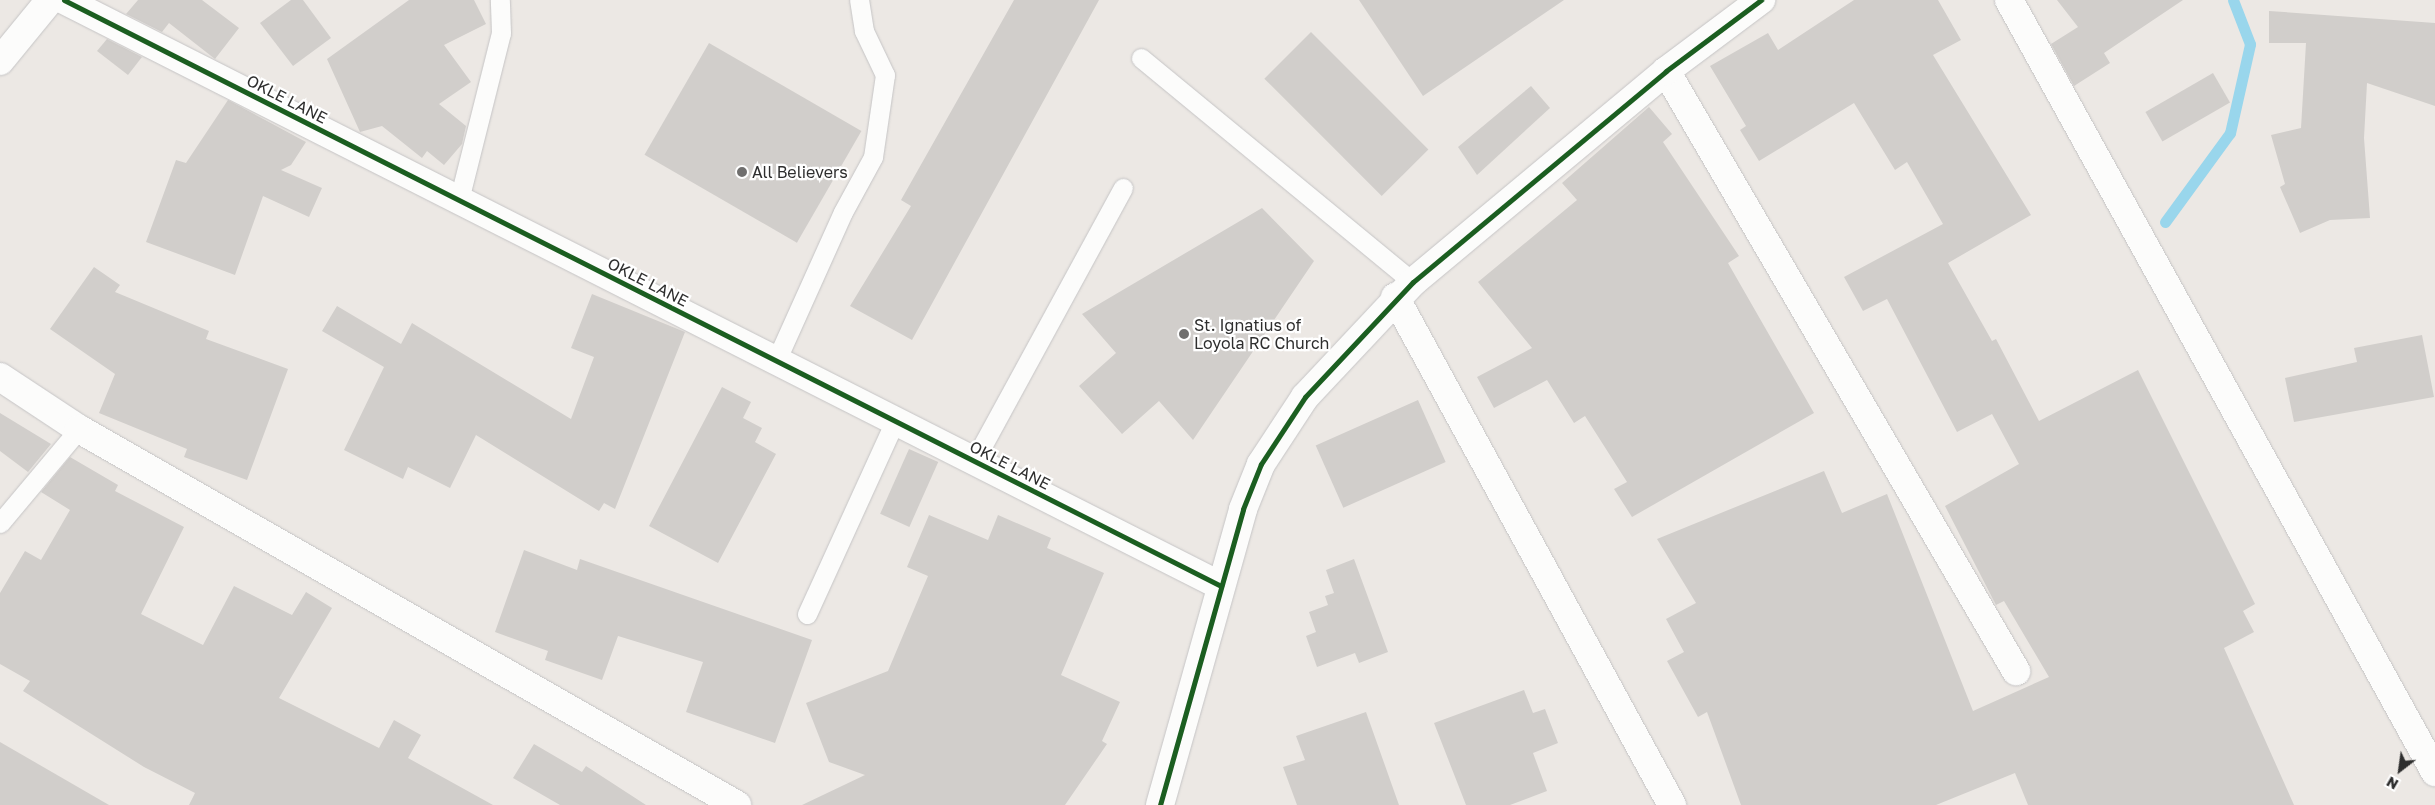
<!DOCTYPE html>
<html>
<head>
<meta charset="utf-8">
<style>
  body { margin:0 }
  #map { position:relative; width:2435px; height:805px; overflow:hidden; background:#ece8e4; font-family:"Golos Text",sans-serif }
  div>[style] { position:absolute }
  .stream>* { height:11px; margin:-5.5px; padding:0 5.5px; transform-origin:5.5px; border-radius:5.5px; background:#99d6ec }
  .building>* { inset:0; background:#d1cecb; transform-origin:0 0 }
  .roads { filter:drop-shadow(0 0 1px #c5c4c5) drop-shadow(0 0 1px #c5c4c5) }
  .service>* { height:19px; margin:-9.5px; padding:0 9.5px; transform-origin:9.5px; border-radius:9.5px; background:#fcfcfb }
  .minor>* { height:28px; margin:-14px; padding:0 14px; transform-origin:14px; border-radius:14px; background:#fcfcfb }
  .tertiary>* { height:28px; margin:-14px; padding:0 14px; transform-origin:14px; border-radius:14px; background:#fcfcfb }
  .cycleway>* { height:5px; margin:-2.5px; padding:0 2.5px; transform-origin:2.5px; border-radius:2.5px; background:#1b5e20 }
  .dots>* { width:14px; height:14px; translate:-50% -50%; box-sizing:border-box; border:2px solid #fff; border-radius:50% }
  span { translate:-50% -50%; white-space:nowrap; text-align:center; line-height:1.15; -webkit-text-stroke:4.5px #fff; paint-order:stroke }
  .street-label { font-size:16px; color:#2e2e2e }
  .poi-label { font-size:16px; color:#2e2e2e }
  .left { translate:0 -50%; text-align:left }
  .north { position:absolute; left:2375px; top:745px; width:50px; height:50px; -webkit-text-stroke:4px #fff; paint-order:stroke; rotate:210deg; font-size:14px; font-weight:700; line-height:20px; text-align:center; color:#2e2e2e }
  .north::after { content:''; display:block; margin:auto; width:18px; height:22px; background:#2e2e2e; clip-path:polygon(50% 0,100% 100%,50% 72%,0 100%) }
</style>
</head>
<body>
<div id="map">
  <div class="stream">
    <div style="left:2165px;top:222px;width:110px;rotate:-53.9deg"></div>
    <div style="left:2230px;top:133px;width:91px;rotate:-77.3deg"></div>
    <div style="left:2250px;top:44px;width:47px;rotate:-111.1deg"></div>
  </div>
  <div class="building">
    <div style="clip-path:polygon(138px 0,202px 0,239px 28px,215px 59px,169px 23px,162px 32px,126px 14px)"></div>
    <div style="clip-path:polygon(291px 0,303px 0,331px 38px,293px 66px,260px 23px)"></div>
    <div style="clip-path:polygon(409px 0,474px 0,486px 24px,444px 45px,471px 82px,439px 104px,466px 126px,462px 144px,444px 165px,427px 151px,422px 158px,382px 126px,360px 132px,327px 59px)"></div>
    <div style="clip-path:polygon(1014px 0,1099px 0,912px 340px,850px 306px,911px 206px,901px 200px)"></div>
    <div style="clip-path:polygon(1359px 0,1564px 0,1423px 96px)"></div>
    <div style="clip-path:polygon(1854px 0,1938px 0,1961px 40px,1933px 55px,2031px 215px,1948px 263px,1992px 341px,1996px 339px,2039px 421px,2138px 370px,2255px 604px,2243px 611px,2254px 632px,2224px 648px,2294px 805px,2028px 805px,2015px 773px,1936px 805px,1741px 805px,1707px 712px,1698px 717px,1667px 661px,1684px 652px,1666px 619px,1696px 603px,1657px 539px,1824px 471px,1842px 513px,1887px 494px,1973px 711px,2049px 677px,2004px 601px,1996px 605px,1945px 506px,2019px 464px,1992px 414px,1957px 432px,1887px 299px,1863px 311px,1844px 277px,1943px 224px,1907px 162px,1895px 170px,1854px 103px,1759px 161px,1740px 130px,1746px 126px,1710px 66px,1768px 33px,1778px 50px)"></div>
    <div style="clip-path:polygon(2057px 0,2183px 0,2104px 53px,2110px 63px,2074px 86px,2051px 44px,2078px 27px)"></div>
    <div style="clip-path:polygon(2269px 11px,2435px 23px,2435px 106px,2367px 83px,2364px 138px,2370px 218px,2330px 220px,2300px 233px,2280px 187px,2285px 184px,2271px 135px,2301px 128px,2306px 43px,2269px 43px)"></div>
    <div style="left:1311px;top:32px;width:166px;height:66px;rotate:45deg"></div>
    <div style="clip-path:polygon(107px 39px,142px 57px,128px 75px,97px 51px)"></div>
    <div style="left:709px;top:43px;width:176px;height:129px;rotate:30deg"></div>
    <div style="left:2213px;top:73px;width:34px;height:78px;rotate:60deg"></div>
    <div style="clip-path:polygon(1531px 86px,1550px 108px,1477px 175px,1458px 147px)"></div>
    <div style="clip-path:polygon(228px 100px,306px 142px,291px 165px,281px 170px,322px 188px,309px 217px,263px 196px,235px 275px,146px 242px,176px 160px,186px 163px)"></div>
    <div style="clip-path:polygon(1649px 107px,1672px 134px,1663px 142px,1739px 256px,1728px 263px,1814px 413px,1632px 517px,1614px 489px,1627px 482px,1585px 416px,1574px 423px,1547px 380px,1494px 408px,1477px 377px,1532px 348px,1478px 282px,1577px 200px,1562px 183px)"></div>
    <div style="clip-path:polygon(1262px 208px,1314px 261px,1193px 440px,1159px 401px,1122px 434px,1079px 386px,1116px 353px,1082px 314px)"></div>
    <div style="clip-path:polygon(94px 267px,120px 285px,115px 292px,209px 331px,206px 339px,288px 369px,247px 480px,184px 457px,187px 449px,99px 413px,115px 374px,50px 329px)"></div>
    <div style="clip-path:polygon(592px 294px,685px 332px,615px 509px,604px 503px,599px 511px,476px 435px,450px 488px,408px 467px,403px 479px,344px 450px,384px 367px,322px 331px,337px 306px,401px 344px,412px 323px,571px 419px,594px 357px,571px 348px)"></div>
    <div style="clip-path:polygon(2422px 335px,2434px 397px,2294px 422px,2285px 378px,2357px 362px,2354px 348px)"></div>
    <div style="clip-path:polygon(722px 387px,751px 402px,743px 418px,762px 428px,755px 442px,776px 454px,718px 563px,649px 526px)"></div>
    <div style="left:1418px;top:400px;width:68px;height:112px;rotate:66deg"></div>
    <div style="clip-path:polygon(0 413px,51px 444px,28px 472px,0 451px)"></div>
    <div style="left:909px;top:449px;width:32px;height:71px;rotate:24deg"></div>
    <div style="clip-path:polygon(70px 457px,118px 485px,115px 491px,184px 527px,141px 614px,203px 645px,234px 586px,292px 615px,306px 592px,332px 608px,279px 698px,379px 748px,394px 720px,421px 735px,408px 758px,493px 805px,189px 805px,195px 793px,144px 767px,23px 691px,30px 681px,0 664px,0 593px,25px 551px,41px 560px,70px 510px,41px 492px)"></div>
    <div style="clip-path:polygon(929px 515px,988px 540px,998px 515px,1051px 538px,1047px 548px,1104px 573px,1061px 675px,1120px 702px,1102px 741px,1107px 744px,1065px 805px,802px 805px,865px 775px,829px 762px,806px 703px,888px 671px,928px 576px,907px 567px)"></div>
    <div style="clip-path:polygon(524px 550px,577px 570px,580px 559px,812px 640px,775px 743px,686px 712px,703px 662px,618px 636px,602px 680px,545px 660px,548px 651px,495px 632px)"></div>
    <div style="clip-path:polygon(1354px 559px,1388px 652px,1359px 663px,1355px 653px,1317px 667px,1306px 636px,1316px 632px,1309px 612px,1328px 605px,1325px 596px,1334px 593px,1326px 570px)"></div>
    <div style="clip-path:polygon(1524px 690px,1533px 713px,1545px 709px,1558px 743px,1533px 753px,1547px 791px,1510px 805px,1466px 805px,1434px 723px)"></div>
    <div style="clip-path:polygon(1366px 712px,1399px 805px,1297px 805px,1283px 767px,1305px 760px,1296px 736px)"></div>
    <div style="clip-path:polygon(0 742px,109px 805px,0 805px)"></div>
    <div style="clip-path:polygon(534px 744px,582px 772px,586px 766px,646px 805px,560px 805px,513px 778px)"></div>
  </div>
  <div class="roads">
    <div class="service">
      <div style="left:1141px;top:58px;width:352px;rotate:39.5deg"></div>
      <div style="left:459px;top:200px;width:172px;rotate:-75.9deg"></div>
      <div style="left:501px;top:33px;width:33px;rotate:-92deg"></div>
      <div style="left:776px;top:361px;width:163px;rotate:-65.8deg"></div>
      <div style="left:843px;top:212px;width:63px;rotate:-61.4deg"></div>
      <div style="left:873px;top:157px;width:83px;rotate:-81.7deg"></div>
      <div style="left:885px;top:75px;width:49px;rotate:-115.5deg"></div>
      <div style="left:864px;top:31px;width:31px;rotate:-99deg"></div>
      <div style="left:974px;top:461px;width:311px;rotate:-61.4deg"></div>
      <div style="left:0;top:523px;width:123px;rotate:-50deg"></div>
      <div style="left:807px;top:614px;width:212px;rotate:-65.5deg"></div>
    </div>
    <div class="minor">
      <div style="left:64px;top:0;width:1297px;rotate:26.86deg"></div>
      <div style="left:2009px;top:0;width:882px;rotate:61.11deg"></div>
      <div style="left:1666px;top:71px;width:695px;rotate:59.74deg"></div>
      <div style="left:1395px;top:297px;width:579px;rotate:61.4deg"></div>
      <div style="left:0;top:377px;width:95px;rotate:33.4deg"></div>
      <div style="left:79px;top:429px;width:758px;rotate:29.74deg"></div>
      <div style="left:1160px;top:805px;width:307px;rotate:-74.3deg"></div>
      <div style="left:1243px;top:509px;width:48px;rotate:-68.2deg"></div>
      <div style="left:1261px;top:464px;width:80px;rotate:-56.7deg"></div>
      <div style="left:1305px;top:397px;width:158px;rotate:-46.8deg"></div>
      <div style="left:1413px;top:282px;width:329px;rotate:-39.8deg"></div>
      <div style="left:1666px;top:71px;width:119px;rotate:-36.8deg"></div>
    </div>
    <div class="tertiary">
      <div style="left:0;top:61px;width:79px;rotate:-50.7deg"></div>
    </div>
  </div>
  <div class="cycleway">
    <div style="left:64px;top:0;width:1297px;rotate:26.86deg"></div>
    <div style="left:1160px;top:805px;width:307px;rotate:-74.3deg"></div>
    <div style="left:1243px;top:509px;width:48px;rotate:-68.2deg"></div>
    <div style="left:1261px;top:464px;width:80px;rotate:-56.7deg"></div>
    <div style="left:1305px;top:397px;width:158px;rotate:-46.8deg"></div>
    <div style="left:1413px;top:282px;width:329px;rotate:-39.8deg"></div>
    <div style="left:1666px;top:71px;width:119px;rotate:-36.8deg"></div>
  </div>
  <div class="dots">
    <div style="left:742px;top:172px;background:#706f6e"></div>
    <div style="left:1184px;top:334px;background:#706f6e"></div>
  </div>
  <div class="street-label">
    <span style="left:287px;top:99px;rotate:27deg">OKLE LANE</span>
    <span style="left:648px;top:282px;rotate:27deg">OKLE LANE</span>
    <span style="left:1010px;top:465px;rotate:27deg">OKLE LANE</span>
  </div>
  <div class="poi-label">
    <span class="left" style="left:752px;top:172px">All Believers</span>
    <span class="left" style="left:1194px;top:334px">St. Ignatius of<br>Loyola RC Church</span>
  </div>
  <div class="north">N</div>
</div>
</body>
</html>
